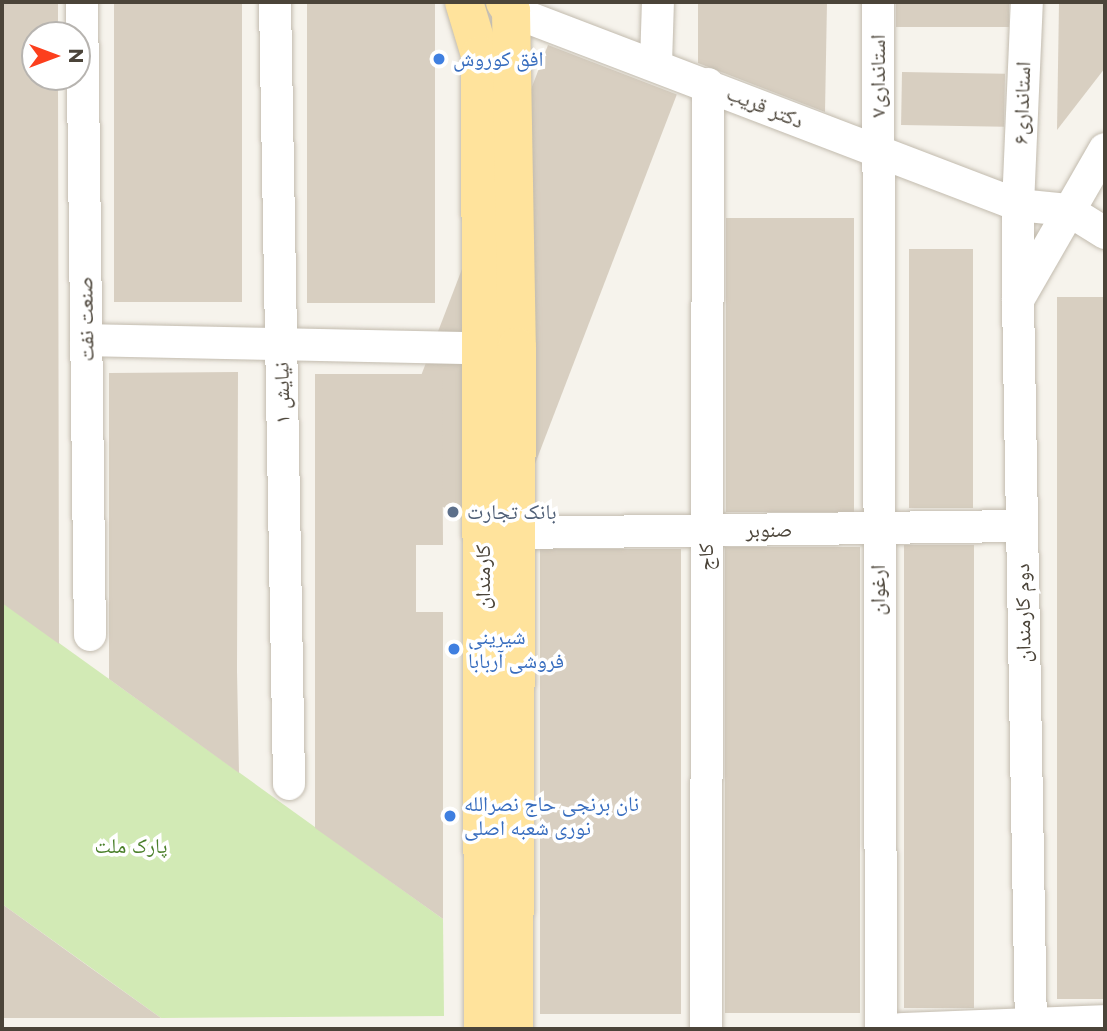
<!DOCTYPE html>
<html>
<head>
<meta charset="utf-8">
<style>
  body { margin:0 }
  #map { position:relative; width:1107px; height:1031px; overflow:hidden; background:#f6f3ec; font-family:Montserrat,"Noto Naskh Arabic",sans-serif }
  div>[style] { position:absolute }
  .green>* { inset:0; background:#d2eab5 }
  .building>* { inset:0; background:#d8cfc1; transform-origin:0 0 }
  .roads { filter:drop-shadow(0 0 2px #c2bbae) drop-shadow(0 0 2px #c2bbae) }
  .minor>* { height:32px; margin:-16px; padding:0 16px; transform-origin:16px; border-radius:16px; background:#fff }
  .major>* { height:38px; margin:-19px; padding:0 19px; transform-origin:19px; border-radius:19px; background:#ffe39c }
  .dots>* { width:19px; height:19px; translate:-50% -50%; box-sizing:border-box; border:4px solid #fff; border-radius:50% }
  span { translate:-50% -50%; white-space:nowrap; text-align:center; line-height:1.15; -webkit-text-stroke:7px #fff; paint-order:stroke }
  .shop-label { font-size:21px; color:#366cbe }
  .left { translate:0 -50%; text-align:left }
  .street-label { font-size:21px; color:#4b4439 }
  .service-label { font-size:21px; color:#4e5e75 }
  .park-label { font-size:21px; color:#4a7f2a }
  .frame { position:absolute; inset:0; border:4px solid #4b4439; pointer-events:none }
  .north { position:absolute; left:21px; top:21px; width:70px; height:70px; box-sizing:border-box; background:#fff; border:2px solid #b7b4b0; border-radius:50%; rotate:90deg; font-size:19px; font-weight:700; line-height:28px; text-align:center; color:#4b4439 }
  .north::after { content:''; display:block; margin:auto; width:24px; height:32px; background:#fc3f1d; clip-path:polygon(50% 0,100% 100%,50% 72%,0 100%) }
</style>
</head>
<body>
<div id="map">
  <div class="green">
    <div style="clip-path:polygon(2px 602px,443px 919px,444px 1016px,161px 1018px,2px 904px)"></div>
  </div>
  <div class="building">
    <div style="clip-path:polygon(2px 2px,58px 2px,58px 35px,35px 35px,35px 77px,58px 77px,59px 644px,2px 603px)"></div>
    <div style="left:114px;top:2px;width:128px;height:300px"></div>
    <div style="left:307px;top:2px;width:128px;height:301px"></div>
    <div style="clip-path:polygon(698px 2px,827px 2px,825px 112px,698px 63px)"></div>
    <div style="left:896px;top:2px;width:113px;height:25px"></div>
    <div style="clip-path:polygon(1059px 2px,1105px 2px,1105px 68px,1057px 130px)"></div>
    <div style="left:548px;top:45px;width:138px;height:469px;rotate:21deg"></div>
    <div style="left:902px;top:72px;width:103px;height:53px;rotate:1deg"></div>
    <div style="left:726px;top:218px;width:128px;height:294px"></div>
    <div style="left:973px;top:249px;width:259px;height:64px;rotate:90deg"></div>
    <div style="left:1057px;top:297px;width:48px;height:702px"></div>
    <div style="clip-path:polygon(238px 372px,237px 671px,239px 773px,109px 679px,109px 373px)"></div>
    <div style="clip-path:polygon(315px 374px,442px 374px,443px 545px,416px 545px,416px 612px,443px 612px,443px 919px,315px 828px)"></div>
    <div style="left:974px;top:545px;width:463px;height:70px;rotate:90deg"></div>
    <div style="left:860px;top:547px;width:466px;height:135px;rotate:90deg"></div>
    <div style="left:681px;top:549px;width:465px;height:141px;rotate:90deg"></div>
    <div style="clip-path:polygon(2px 904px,88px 966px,161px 1018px,2px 1018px)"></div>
  </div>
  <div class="roads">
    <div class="minor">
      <div style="left:82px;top:2px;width:633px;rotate:89.28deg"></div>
      <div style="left:275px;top:2px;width:782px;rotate:88.97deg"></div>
      <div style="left:878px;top:2px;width:1027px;rotate:89.83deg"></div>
      <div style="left:511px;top:11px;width:543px;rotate:20.94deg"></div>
      <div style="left:1018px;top:205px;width:203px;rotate:-87.5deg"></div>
      <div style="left:656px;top:64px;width:62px;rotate:-88.2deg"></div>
      <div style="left:1018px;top:299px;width:94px;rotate:-90deg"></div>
      <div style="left:1018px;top:205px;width:50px;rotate:5.7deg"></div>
      <div style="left:1068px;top:210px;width:44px;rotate:31.9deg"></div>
      <div style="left:86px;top:340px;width:397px;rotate:1.2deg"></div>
      <div style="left:517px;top:533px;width:504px;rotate:-0.8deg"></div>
      <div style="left:706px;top:1029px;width:945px;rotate:-89.88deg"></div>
      <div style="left:901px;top:1029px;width:204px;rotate:-2.2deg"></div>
      <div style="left:1031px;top:1029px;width:729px;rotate:-91.02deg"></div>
      <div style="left:1018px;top:300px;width:174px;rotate:-60.1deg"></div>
    </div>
    <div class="major">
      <div style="left:464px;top:2px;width:55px;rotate:73.2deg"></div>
      <div style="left:480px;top:55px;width:974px;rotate:89.82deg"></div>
      <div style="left:505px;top:2px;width:11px;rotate:56deg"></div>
      <div style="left:511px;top:11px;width:336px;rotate:89deg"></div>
      <div style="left:517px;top:347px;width:682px;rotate:90.25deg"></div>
    </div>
  </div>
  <div class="dots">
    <div style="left:439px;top:59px;background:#3f7fe0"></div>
    <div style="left:453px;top:512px;background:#5c6f8a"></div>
    <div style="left:454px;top:649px;background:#3f7fe0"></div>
    <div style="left:450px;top:816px;background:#3f7fe0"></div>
  </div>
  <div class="shop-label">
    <span class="left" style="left:453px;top:59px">افق کوروش</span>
    <span class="left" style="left:468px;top:649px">شیرینی<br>فروشی آربابا</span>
    <span class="left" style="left:464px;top:816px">نان برنجی حاج نصرالله<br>نوری شعبه اصلی</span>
  </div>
  <div class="street-label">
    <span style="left:878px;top:76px;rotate:-90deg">استانداری۷</span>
    <span style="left:1022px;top:103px;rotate:-88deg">استانداری۶</span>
    <span style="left:765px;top:107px;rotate:22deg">دکتر قریب</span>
    <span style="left:86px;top:319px;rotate:-91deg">صنعت نفت</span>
    <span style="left:282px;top:393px;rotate:-91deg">نیایش ۱</span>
    <span style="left:769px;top:530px;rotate:-1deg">صنوبر</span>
    <span style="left:706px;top:557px;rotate:-90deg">کاج</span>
    <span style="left:483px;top:577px;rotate:-90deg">کارمندان</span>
    <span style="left:878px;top:590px;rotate:-90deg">ارغوان</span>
    <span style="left:1023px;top:613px;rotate:-91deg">دوم کارمندان</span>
  </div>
  <div class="service-label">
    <span class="left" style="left:467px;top:512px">بانک تجارت</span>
  </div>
  <div class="park-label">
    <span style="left:131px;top:846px">پارک ملت</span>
  </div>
  <div class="frame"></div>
  <div class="north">N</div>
</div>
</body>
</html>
